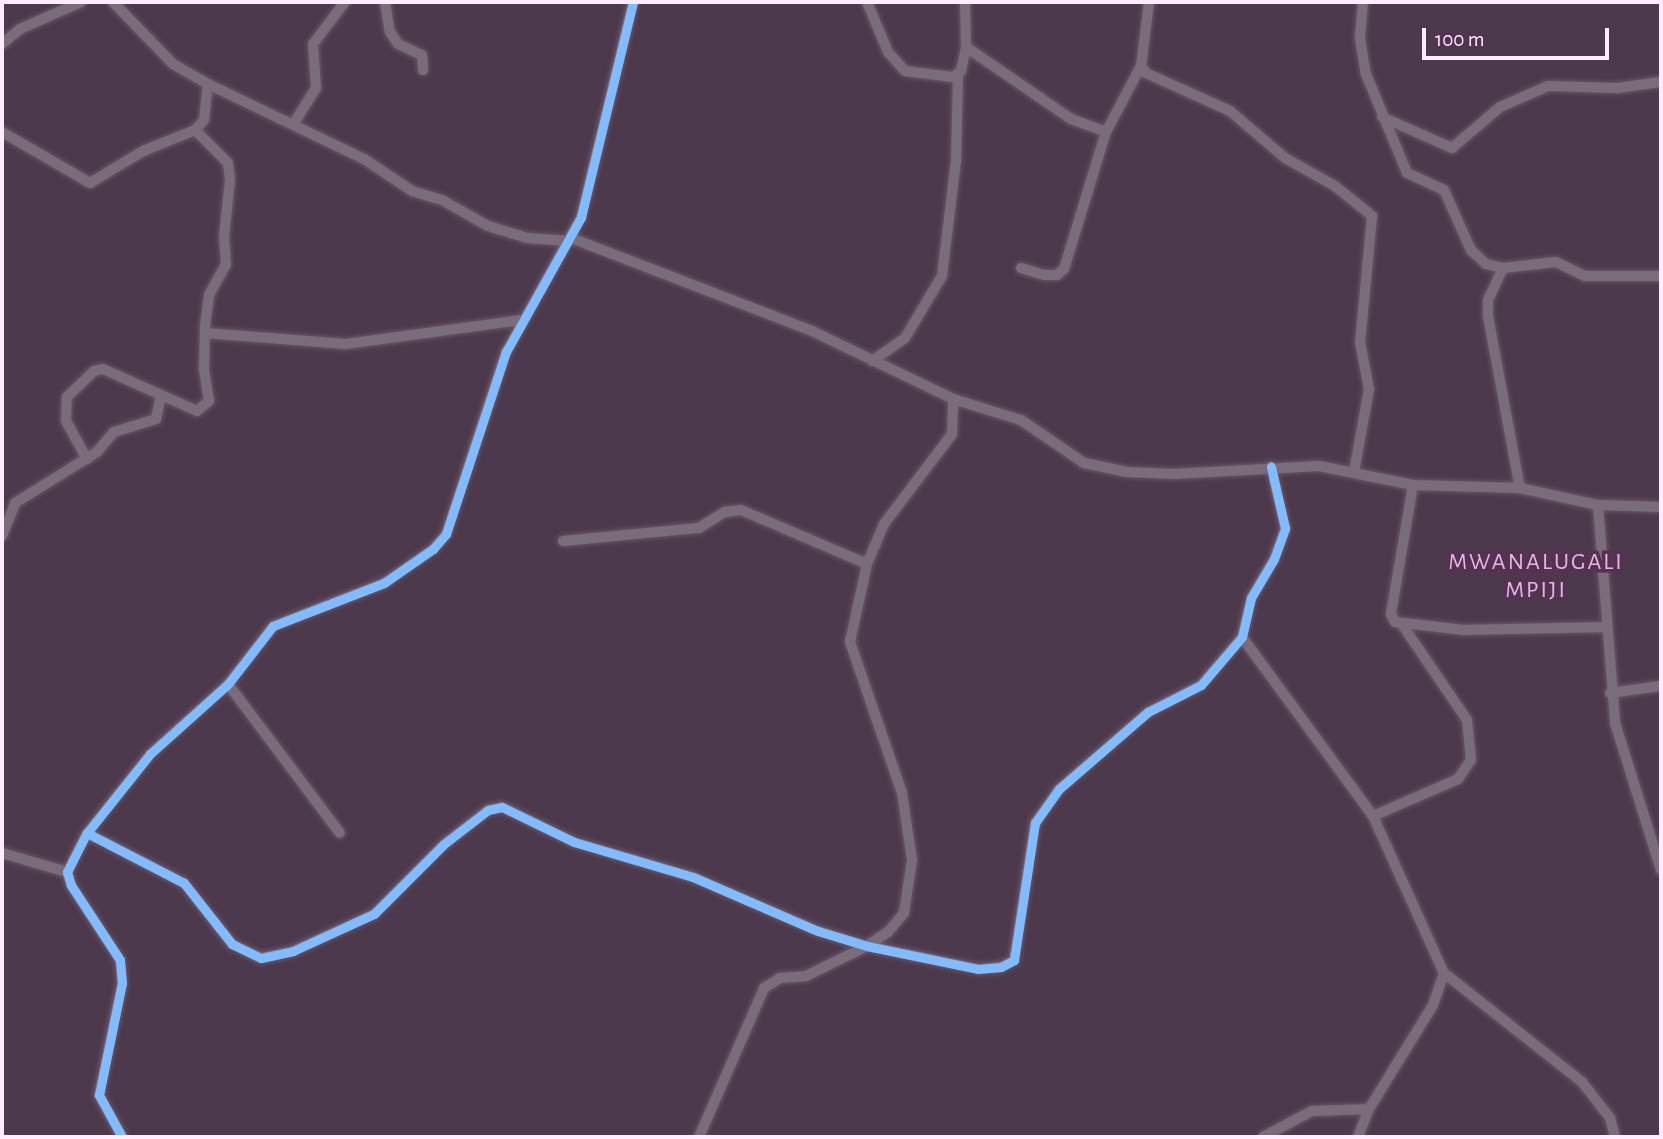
<!DOCTYPE html>
<html>
<head>
<meta charset="utf-8">
<style>
  body { margin:0 }
  #map { position:relative; width:1663px; height:1139px; overflow:hidden; background:#4d394c; font-family:"Alegreya Sans",sans-serif }
  div>[style] { position:absolute }
  .roads { filter:drop-shadow(0 0 2px #675667) drop-shadow(0 0 2px #675667) }
  .street>* { height:10px; margin:-5px; padding:0 5px; transform-origin:5px; border-radius:5px; background:#7a6c7a }
  .cycleway>* { height:9px; margin:-4.5px; padding:0 4.5px; transform-origin:4.5px; border-radius:4.5px; background:#80bcff }
  span { translate:-50% -50%; white-space:nowrap; text-align:center; line-height:1.15; -webkit-text-stroke:7px #553154; paint-order:stroke }
  .quarter-label { font-size:24px; color:#e3b7e1; letter-spacing:2px }
  .frame { position:absolute; inset:0; border:4px solid #ffecfe; pointer-events:none }
  .scale { position:absolute; left:1422px; top:28px; width:187px; height:32px; box-sizing:border-box; border:4px solid #ffecfe; border-top:0; padding-left:9px; font-size:21px; line-height:24px; white-space:nowrap; color:#ffecfe; -webkit-text-stroke:5px #553154; paint-order:stroke }
</style>
</head>
<body>
<div id="map">
  <div class="roads">
    <div class="street">
      <div style="left:113px;top:2px;width:86px;rotate:45.9deg"></div>
      <div style="left:173px;top:64px;width:40px;rotate:29.7deg"></div>
      <div style="left:208px;top:84px;width:173px;rotate:25.7deg"></div>
      <div style="left:364px;top:159px;width:58px;rotate:33.7deg"></div>
      <div style="left:412px;top:191px;width:31px;rotate:17deg"></div>
      <div style="left:442px;top:200px;width:53px;rotate:29.5deg"></div>
      <div style="left:488px;top:226px;width:41px;rotate:17.1deg"></div>
      <div style="left:527px;top:238px;width:42px;rotate:4.1deg"></div>
      <div style="left:385px;top:2px;width:30px;rotate:81deg"></div>
      <div style="left:390px;top:32px;width:14px;rotate:56deg"></div>
      <div style="left:398px;top:44px;width:26px;rotate:25deg"></div>
      <div style="left:422px;top:55px;width:15px;rotate:86deg"></div>
      <div style="left:867px;top:2px;width:54px;rotate:67.2deg"></div>
      <div style="left:888px;top:52px;width:25px;rotate:48deg"></div>
      <div style="left:905px;top:71px;width:48px;rotate:7.1deg"></div>
      <div style="left:953px;top:77px;width:10px;rotate:-37deg"></div>
      <div style="left:961px;top:71px;width:25px;rotate:-78deg"></div>
      <div style="left:965px;top:2px;width:45px;rotate:88.7deg"></div>
      <div style="left:966px;top:47px;width:127px;rotate:34.4deg"></div>
      <div style="left:1071px;top:119px;width:37px;rotate:20deg"></div>
      <div style="left:1106px;top:132px;width:75px;rotate:-62.1deg"></div>
      <div style="left:1149px;top:2px;width:64px;rotate:97.1deg"></div>
      <div style="left:1141px;top:66px;width:9px;rotate:54deg"></div>
      <div style="left:1146px;top:73px;width:92px;rotate:24.3deg"></div>
      <div style="left:1230px;top:111px;width:72px;rotate:40.5deg"></div>
      <div style="left:1285px;top:158px;width:57px;rotate:29.2deg"></div>
      <div style="left:1335px;top:186px;width:48px;rotate:39deg"></div>
      <div style="left:1372px;top:216px;width:127px;rotate:95.4deg"></div>
      <div style="left:1360px;top:342px;width:48px;rotate:79.2deg"></div>
      <div style="left:1369px;top:389px;width:84px;rotate:100.2deg"></div>
      <div style="left:1363px;top:2px;width:36px;rotate:95deg"></div>
      <div style="left:1360px;top:38px;width:36px;rotate:81deg"></div>
      <div style="left:1366px;top:74px;width:107px;rotate:67.5deg"></div>
      <div style="left:1407px;top:173px;width:41px;rotate:24.7deg"></div>
      <div style="left:1444px;top:190px;width:66px;rotate:65.8deg"></div>
      <div style="left:1471px;top:250px;width:21px;rotate:43deg"></div>
      <div style="left:1486px;top:264px;width:17px;rotate:13deg"></div>
      <div style="left:1503px;top:268px;width:53px;rotate:-6.5deg"></div>
      <div style="left:1556px;top:262px;width:32px;rotate:26deg"></div>
      <div style="left:1585px;top:276px;width:76px"></div>
      <div style="left:2px;top:44px;width:23px;rotate:-40deg"></div>
      <div style="left:20px;top:29px;width:67px;rotate:-23.9deg"></div>
      <div style="left:1382px;top:117px;width:77px;rotate:23.9deg"></div>
      <div style="left:1452px;top:148px;width:63px;rotate:-40.5deg"></div>
      <div style="left:1500px;top:107px;width:52px;rotate:-23.6deg"></div>
      <div style="left:1548px;top:86px;width:69px;rotate:1.7deg"></div>
      <div style="left:1617px;top:88px;width:44px;rotate:-7.8deg"></div>
      <div style="left:294px;top:123px;width:41px;rotate:-57.8deg"></div>
      <div style="left:316px;top:88px;width:44px;rotate:-93.9deg"></div>
      <div style="left:313px;top:44px;width:53px;rotate:-52.7deg"></div>
      <div style="left:2px;top:132px;width:102px;rotate:30.1deg"></div>
      <div style="left:90px;top:183px;width:62px;rotate:-31.1deg"></div>
      <div style="left:143px;top:151px;width:56px;rotate:-22deg"></div>
      <div style="left:195px;top:130px;width:13px;rotate:-48deg"></div>
      <div style="left:204px;top:120px;width:36px;rotate:-84deg"></div>
      <div style="left:571px;top:238px;width:258px;rotate:21.1deg"></div>
      <div style="left:812px;top:331px;width:157px;rotate:25.7deg"></div>
      <div style="left:953px;top:399px;width:71px;rotate:17.2deg"></div>
      <div style="left:1021px;top:420px;width:76px;rotate:34.3deg"></div>
      <div style="left:1084px;top:463px;width:44px;rotate:11.8deg"></div>
      <div style="left:1127px;top:472px;width:47px;rotate:2.4deg"></div>
      <div style="left:1174px;top:474px;width:145px;rotate:-3.2deg"></div>
      <div style="left:1319px;top:466px;width:96px;rotate:11.4deg"></div>
      <div style="left:1413px;top:485px;width:107px;rotate:1.6deg"></div>
      <div style="left:1520px;top:488px;width:80px;rotate:12.3deg"></div>
      <div style="left:1598px;top:505px;width:63px;rotate:1.8deg"></div>
      <div style="left:1021px;top:268px;width:24px;rotate:17deg"></div>
      <div style="left:1044px;top:275px;width:13px"></div>
      <div style="left:1057px;top:275px;width:9px;rotate:-41deg"></div>
      <div style="left:1064px;top:269px;width:143px;rotate:-73deg"></div>
      <div style="left:1503px;top:268px;width:35px;rotate:115deg"></div>
      <div style="left:1488px;top:300px;width:16px;rotate:90deg"></div>
      <div style="left:1488px;top:316px;width:175px;rotate:79.5deg"></div>
      <div style="left:205px;top:333px;width:141px;rotate:4.5deg"></div>
      <div style="left:346px;top:344px;width:178px;rotate:-7.8deg"></div>
      <div style="left:872px;top:361px;width:40px;rotate:-34.9deg"></div>
      <div style="left:905px;top:338px;width:72px;rotate:-59.2deg"></div>
      <div style="left:942px;top:276px;width:116px;rotate:-83.1deg"></div>
      <div style="left:956px;top:161px;width:86px;rotate:-88.7deg"></div>
      <div style="left:87px;top:459px;width:43px;rotate:-118.9deg"></div>
      <div style="left:66px;top:421px;width:24px;rotate:-88deg"></div>
      <div style="left:67px;top:397px;width:37px;rotate:-44deg"></div>
      <div style="left:94px;top:371px;width:9px;rotate:-13deg"></div>
      <div style="left:103px;top:369px;width:103px;rotate:24.1deg"></div>
      <div style="left:197px;top:411px;width:16px;rotate:-40deg"></div>
      <div style="left:209px;top:401px;width:33px;rotate:-99deg"></div>
      <div style="left:204px;top:368px;width:43px;rotate:-88.7deg"></div>
      <div style="left:205px;top:325px;width:30px;rotate:-82deg"></div>
      <div style="left:209px;top:295px;width:35px;rotate:-61deg"></div>
      <div style="left:226px;top:264px;width:27px;rotate:-94deg"></div>
      <div style="left:224px;top:237px;width:57px;rotate:-84deg"></div>
      <div style="left:230px;top:180px;width:17px;rotate:-97deg"></div>
      <div style="left:228px;top:163px;width:47px;rotate:-135deg"></div>
      <div style="left:1413px;top:485px;width:131px;rotate:99.7deg"></div>
      <div style="left:1391px;top:614px;width:9px;rotate:63deg"></div>
      <div style="left:1395px;top:622px;width:69px;rotate:6.6deg"></div>
      <div style="left:1464px;top:630px;width:142px;rotate:-1.2deg"></div>
      <div style="left:1598px;top:505px;width:219px;rotate:85.5deg"></div>
      <div style="left:1615px;top:723px;width:154px;rotate:72.6deg"></div>
      <div style="left:2px;top:536px;width:35px;rotate:-68deg"></div>
      <div style="left:15px;top:503px;width:97px;rotate:-31.9deg"></div>
      <div style="left:97px;top:452px;width:26px;rotate:-50deg"></div>
      <div style="left:114px;top:432px;width:44px;rotate:-17.2deg"></div>
      <div style="left:156px;top:419px;width:24px;rotate:-78deg"></div>
      <div style="left:563px;top:541px;width:137px;rotate:-5.5deg"></div>
      <div style="left:699px;top:528px;width:31px;rotate:-32deg"></div>
      <div style="left:725px;top:512px;width:16px;rotate:-7deg"></div>
      <div style="left:741px;top:510px;width:137px;rotate:23.2deg"></div>
      <div style="left:1242px;top:637px;width:222px;rotate:53.8deg"></div>
      <div style="left:1373px;top:816px;width:172px;rotate:65.7deg"></div>
      <div style="left:1444px;top:973px;width:176px;rotate:38.3deg"></div>
      <div style="left:1582px;top:1082px;width:46px;rotate:52.1deg"></div>
      <div style="left:1610px;top:1118px;width:20px;rotate:75deg"></div>
      <div style="left:228px;top:684px;width:186px;rotate:53.1deg"></div>
      <div style="left:1610px;top:693px;width:51px;rotate:-7.8deg"></div>
      <div style="left:1373px;top:816px;width:93px;rotate:-23.5deg"></div>
      <div style="left:1458px;top:779px;width:23px;rotate:-56deg"></div>
      <div style="left:1471px;top:760px;width:40px;rotate:-95.7deg"></div>
      <div style="left:1467px;top:720px;width:114px;rotate:-124.2deg"></div>
      <div style="left:87px;top:833px;width:109px;rotate:27.3deg"></div>
      <div style="left:184px;top:883px;width:78px;rotate:51.8deg"></div>
      <div style="left:232px;top:944px;width:32px;rotate:26deg"></div>
      <div style="left:261px;top:958px;width:33px;rotate:-12deg"></div>
      <div style="left:293px;top:951px;width:89px;rotate:-24.6deg"></div>
      <div style="left:374px;top:914px;width:99px;rotate:-45deg"></div>
      <div style="left:444px;top:844px;width:56px;rotate:-37.7deg"></div>
      <div style="left:488px;top:810px;width:14px;rotate:-12deg"></div>
      <div style="left:502px;top:807px;width:80px;rotate:25.9deg"></div>
      <div style="left:574px;top:842px;width:124px;rotate:16.4deg"></div>
      <div style="left:693px;top:877px;width:136px;rotate:23.4deg"></div>
      <div style="left:818px;top:931px;width:51px;rotate:17deg"></div>
      <div style="left:867px;top:946px;width:113px;rotate:11.7deg"></div>
      <div style="left:978px;top:969px;width:23px;rotate:-5deg"></div>
      <div style="left:1001px;top:967px;width:15px;rotate:-28deg"></div>
      <div style="left:1014px;top:960px;width:139px;rotate:-81.3deg"></div>
      <div style="left:1035px;top:823px;width:42px;rotate:-54.8deg"></div>
      <div style="left:1059px;top:789px;width:118px;rotate:-40.9deg"></div>
      <div style="left:1148px;top:712px;width:59px;rotate:-27deg"></div>
      <div style="left:1201px;top:685px;width:63px;rotate:-49.5deg"></div>
      <div style="left:1242px;top:637px;width:40px;rotate:-77deg"></div>
      <div style="left:1251px;top:598px;width:45px;rotate:-59.5deg"></div>
      <div style="left:1274px;top:559px;width:33px;rotate:-70deg"></div>
      <div style="left:1285px;top:528px;width:63px;rotate:-102.9deg"></div>
      <div style="left:2px;top:853px;width:68px;rotate:16.3deg"></div>
      <div style="left:122px;top:1137px;width:48px;rotate:-118.7deg"></div>
      <div style="left:99px;top:1095px;width:114px;rotate:-78.4deg"></div>
      <div style="left:122px;top:983px;width:23px;rotate:-95deg"></div>
      <div style="left:120px;top:960px;width:90px;rotate:-123.2deg"></div>
      <div style="left:71px;top:885px;width:14px;rotate:-107deg"></div>
      <div style="left:67px;top:872px;width:13px;rotate:-63deg"></div>
      <div style="left:73px;top:860px;width:30px;rotate:-63deg"></div>
      <div style="left:87px;top:833px;width:101px;rotate:-51.4deg"></div>
      <div style="left:150px;top:754px;width:105px;rotate:-41.9deg"></div>
      <div style="left:228px;top:684px;width:73px;rotate:-52.2deg"></div>
      <div style="left:273px;top:626px;width:119px;rotate:-21.2deg"></div>
      <div style="left:384px;top:583px;width:60px;rotate:-34.8deg"></div>
      <div style="left:433px;top:549px;width:20px;rotate:-49deg"></div>
      <div style="left:446px;top:534px;width:192px;rotate:-71.8deg"></div>
      <div style="left:506px;top:352px;width:154px;rotate:-60.9deg"></div>
      <div style="left:581px;top:217px;width:221px;rotate:-76.4deg"></div>
      <div style="left:699px;top:1137px;width:163px;rotate:-66.4deg"></div>
      <div style="left:764px;top:988px;width:19px;rotate:-32deg"></div>
      <div style="left:780px;top:978px;width:26px;rotate:-4deg"></div>
      <div style="left:806px;top:976px;width:68px;rotate:-26.2deg"></div>
      <div style="left:867px;top:946px;width:25px;rotate:-34deg"></div>
      <div style="left:888px;top:932px;width:25px;rotate:-50deg"></div>
      <div style="left:904px;top:913px;width:54px;rotate:-81.4deg"></div>
      <div style="left:912px;top:860px;width:68px;rotate:-98.5deg"></div>
      <div style="left:902px;top:793px;width:160px;rotate:-109deg"></div>
      <div style="left:850px;top:642px;width:80px;rotate:-77.7deg"></div>
      <div style="left:867px;top:564px;width:43px;rotate:-67deg"></div>
      <div style="left:884px;top:524px;width:113px;rotate:-52.9deg"></div>
      <div style="left:952px;top:434px;width:35px;rotate:-88deg"></div>
      <div style="left:1263px;top:1137px;width:55px;rotate:-28deg"></div>
      <div style="left:1312px;top:1111px;width:57px;rotate:-2deg"></div>
      <div style="left:1358px;top:1137px;width:30px;rotate:-69deg"></div>
      <div style="left:1369px;top:1109px;width:122px;rotate:-58.4deg"></div>
      <div style="left:1433px;top:1005px;width:34px;rotate:-71deg"></div>
    </div>
  </div>
  <div class="cycleway">
    <div style="left:87px;top:833px;width:109px;rotate:27.3deg"></div>
    <div style="left:184px;top:883px;width:78px;rotate:51.8deg"></div>
    <div style="left:232px;top:944px;width:32px;rotate:26deg"></div>
    <div style="left:261px;top:958px;width:33px;rotate:-12deg"></div>
    <div style="left:293px;top:951px;width:89px;rotate:-24.6deg"></div>
    <div style="left:374px;top:914px;width:99px;rotate:-45deg"></div>
    <div style="left:444px;top:844px;width:56px;rotate:-37.7deg"></div>
    <div style="left:488px;top:810px;width:14px;rotate:-12deg"></div>
    <div style="left:502px;top:807px;width:80px;rotate:25.9deg"></div>
    <div style="left:574px;top:842px;width:124px;rotate:16.4deg"></div>
    <div style="left:693px;top:877px;width:136px;rotate:23.4deg"></div>
    <div style="left:818px;top:931px;width:51px;rotate:17deg"></div>
    <div style="left:867px;top:946px;width:113px;rotate:11.7deg"></div>
    <div style="left:978px;top:969px;width:23px;rotate:-5deg"></div>
    <div style="left:1001px;top:967px;width:15px;rotate:-28deg"></div>
    <div style="left:1014px;top:960px;width:139px;rotate:-81.3deg"></div>
    <div style="left:1035px;top:823px;width:42px;rotate:-54.8deg"></div>
    <div style="left:1059px;top:789px;width:118px;rotate:-40.9deg"></div>
    <div style="left:1148px;top:712px;width:59px;rotate:-27deg"></div>
    <div style="left:1201px;top:685px;width:63px;rotate:-49.5deg"></div>
    <div style="left:1242px;top:637px;width:40px;rotate:-77deg"></div>
    <div style="left:1251px;top:598px;width:45px;rotate:-59.5deg"></div>
    <div style="left:1274px;top:559px;width:33px;rotate:-70deg"></div>
    <div style="left:1285px;top:528px;width:63px;rotate:-102.9deg"></div>
    <div style="left:122px;top:1137px;width:48px;rotate:-118.7deg"></div>
    <div style="left:99px;top:1095px;width:114px;rotate:-78.4deg"></div>
    <div style="left:122px;top:983px;width:23px;rotate:-95deg"></div>
    <div style="left:120px;top:960px;width:90px;rotate:-123.2deg"></div>
    <div style="left:71px;top:885px;width:14px;rotate:-107deg"></div>
    <div style="left:67px;top:872px;width:13px;rotate:-63deg"></div>
    <div style="left:73px;top:860px;width:30px;rotate:-63deg"></div>
    <div style="left:87px;top:833px;width:101px;rotate:-51.4deg"></div>
    <div style="left:150px;top:754px;width:105px;rotate:-41.9deg"></div>
    <div style="left:228px;top:684px;width:73px;rotate:-52.2deg"></div>
    <div style="left:273px;top:626px;width:119px;rotate:-21.2deg"></div>
    <div style="left:384px;top:583px;width:60px;rotate:-34.8deg"></div>
    <div style="left:433px;top:549px;width:20px;rotate:-49deg"></div>
    <div style="left:446px;top:534px;width:192px;rotate:-71.8deg"></div>
    <div style="left:506px;top:352px;width:154px;rotate:-60.9deg"></div>
    <div style="left:581px;top:217px;width:221px;rotate:-76.4deg"></div>
  </div>
  <div class="quarter-label">
    <span style="left:1536px;top:577px">MWANALUGALI<br>MPIJI</span>
  </div>
  <div class="frame"></div>
  <div class="scale">100 m</div>
</div>
</body>
</html>
